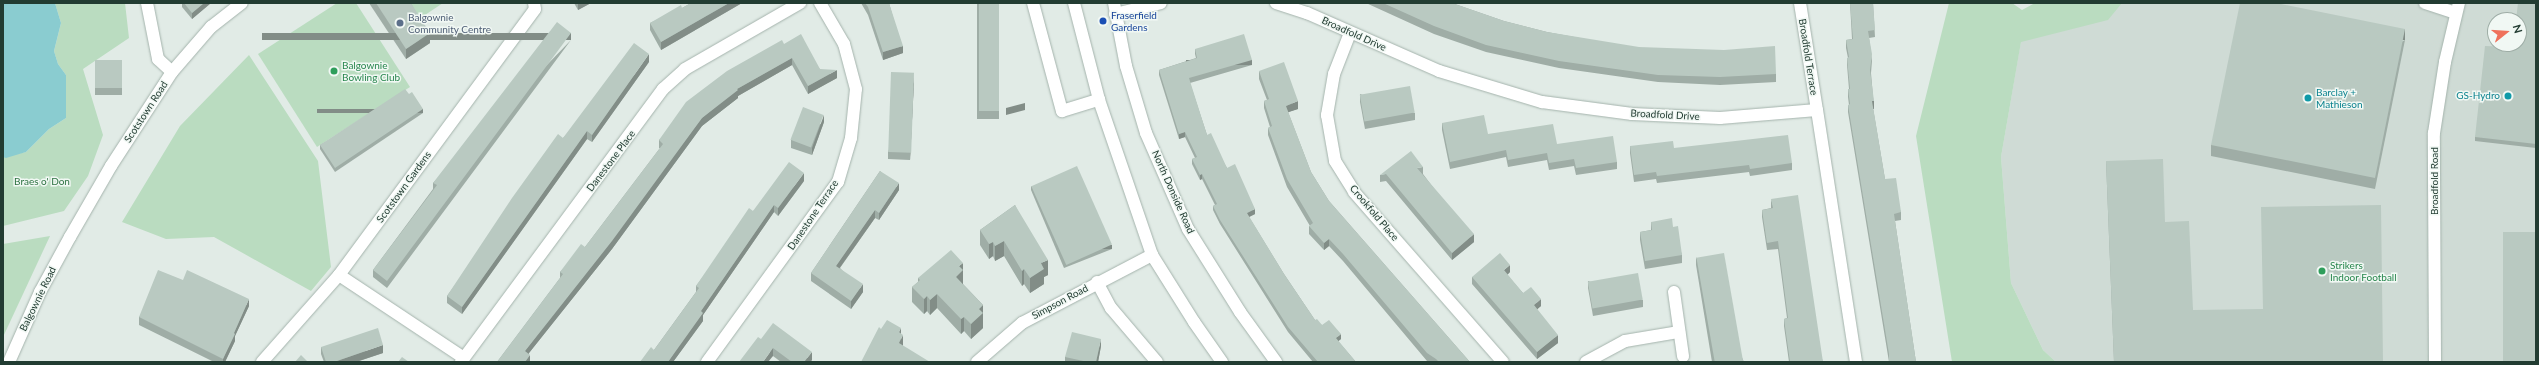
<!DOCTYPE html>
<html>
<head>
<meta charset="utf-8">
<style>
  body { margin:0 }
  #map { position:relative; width:2539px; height:365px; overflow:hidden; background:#e1ebe6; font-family:Lato,sans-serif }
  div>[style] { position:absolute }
  .built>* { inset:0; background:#cfdbd5 }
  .green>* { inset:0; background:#badcc0 }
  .water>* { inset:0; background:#8accd0 }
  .roads { filter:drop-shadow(0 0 1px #a4b3ac) drop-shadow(0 0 1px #a4b3ac) }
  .street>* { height:12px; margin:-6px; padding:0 6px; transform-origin:6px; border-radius:6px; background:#fff }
  .secondary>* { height:12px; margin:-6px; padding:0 6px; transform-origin:6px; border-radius:6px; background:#fff }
  .wall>* { inset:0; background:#9fada6; transform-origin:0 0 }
  .shaded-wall>* { inset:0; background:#828d87; transform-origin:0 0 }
  .building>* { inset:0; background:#b9c9c1; transform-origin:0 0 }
  .dots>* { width:11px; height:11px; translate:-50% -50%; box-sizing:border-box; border:2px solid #f1f8f4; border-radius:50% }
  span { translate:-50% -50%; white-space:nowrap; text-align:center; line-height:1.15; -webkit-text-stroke:3px #f1f8f4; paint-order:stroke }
  .transit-label { font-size:10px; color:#164399 }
  .left { translate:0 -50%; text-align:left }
  .service-label { font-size:10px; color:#4e5e75 }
  .street-label { font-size:10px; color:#223c32 }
  .leisure-label { font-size:10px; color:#27864d }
  .culture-label { font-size:10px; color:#0d838f }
  .right { translate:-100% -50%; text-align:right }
  .park-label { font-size:10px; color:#2d7241 }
  .frame { position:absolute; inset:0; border:4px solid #223c32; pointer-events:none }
  .north { position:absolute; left:2487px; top:12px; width:40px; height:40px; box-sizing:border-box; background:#f1f8f4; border:1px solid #9eada6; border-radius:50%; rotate:73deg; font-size:11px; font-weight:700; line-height:16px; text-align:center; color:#223c32 }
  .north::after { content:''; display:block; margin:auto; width:14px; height:18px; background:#ef715b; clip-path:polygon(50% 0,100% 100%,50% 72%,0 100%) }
</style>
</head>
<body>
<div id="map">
  <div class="built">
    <div style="clip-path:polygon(evenodd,2118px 3px,2536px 3px,2536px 362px,2056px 362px,2043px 350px,2011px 283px,2001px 157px,2021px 41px,2118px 3px,2495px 20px,2519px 20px,2519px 44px,2495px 44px,2495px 20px)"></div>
  </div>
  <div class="green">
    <div style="clip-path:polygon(55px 3px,125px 3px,129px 38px,83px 69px,103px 135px,88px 176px,64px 211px,3px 226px,3px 157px,26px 152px,49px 129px,66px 118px,66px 75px,58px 64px,54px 51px,61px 23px)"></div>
    <div style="clip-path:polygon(337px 3px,356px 3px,410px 87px,317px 147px,258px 54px)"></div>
    <div style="clip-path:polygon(409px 3px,443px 3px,419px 19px)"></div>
    <div style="clip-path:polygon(1949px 3px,2012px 3px,2022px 10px,2035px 3px,2122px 3px,2108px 20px,2021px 42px,2001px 157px,2011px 283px,2043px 350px,2056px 362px,1952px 362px,1916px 136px)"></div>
    <div style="clip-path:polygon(249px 55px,318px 161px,331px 267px,311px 291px,214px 237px,166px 239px,122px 222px,180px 126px)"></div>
    <div style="clip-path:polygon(50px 236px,3px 337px,3px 244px)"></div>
  </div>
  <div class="water">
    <div style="clip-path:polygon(3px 3px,55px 3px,61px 23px,54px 51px,58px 64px,66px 75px,66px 118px,49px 129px,26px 152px,6px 158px,3px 157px)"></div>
  </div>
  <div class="roads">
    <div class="street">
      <div style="left:1033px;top:3px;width:112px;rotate:75deg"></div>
      <div style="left:1062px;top:111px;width:39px;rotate:-17deg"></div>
      <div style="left:1114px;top:3px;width:64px;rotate:79.2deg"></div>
      <div style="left:1126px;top:66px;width:70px;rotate:73.4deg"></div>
      <div style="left:1146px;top:133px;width:105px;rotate:66.4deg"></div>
      <div style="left:1188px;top:229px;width:98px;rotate:57.9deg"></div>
      <div style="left:1240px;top:312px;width:62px;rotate:54.2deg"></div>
      <div style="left:1276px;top:3px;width:33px;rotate:18deg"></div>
      <div style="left:1307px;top:13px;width:144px;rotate:23.7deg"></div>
      <div style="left:1439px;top:71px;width:108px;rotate:16.8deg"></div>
      <div style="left:1542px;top:102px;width:91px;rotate:7.6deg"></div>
      <div style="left:1632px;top:114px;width:88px;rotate:2.6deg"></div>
      <div style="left:1720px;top:118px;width:97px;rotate:-4.7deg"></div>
      <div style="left:1817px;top:110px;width:255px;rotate:81.2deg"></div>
      <div style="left:1800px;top:3px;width:108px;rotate:81deg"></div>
      <div style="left:2425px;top:3px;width:32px;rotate:18deg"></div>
      <div style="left:1115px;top:14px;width:47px;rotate:-13.4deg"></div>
      <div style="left:1350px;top:33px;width:44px;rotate:111.3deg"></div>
      <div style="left:1334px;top:74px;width:42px;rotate:99.7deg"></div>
      <div style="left:1327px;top:115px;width:47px;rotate:80.1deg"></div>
      <div style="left:1335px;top:161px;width:36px;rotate:58deg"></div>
      <div style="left:1354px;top:192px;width:226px;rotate:48.8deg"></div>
      <div style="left:339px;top:275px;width:150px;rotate:33.6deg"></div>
      <div style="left:1097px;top:282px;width:30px;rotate:62deg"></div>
      <div style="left:1111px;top:308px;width:71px;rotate:49.6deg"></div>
      <div style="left:1674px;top:292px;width:65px;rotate:82deg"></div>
      <div style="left:262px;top:362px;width:116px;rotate:-48.5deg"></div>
      <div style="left:339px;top:275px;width:330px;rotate:-53.6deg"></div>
      <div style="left:535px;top:9px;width:6px;rotate:-99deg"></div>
      <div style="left:461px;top:362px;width:340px;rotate:-53.5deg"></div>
      <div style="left:663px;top:89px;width:30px;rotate:-42deg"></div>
      <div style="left:685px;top:69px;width:133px;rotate:-29.9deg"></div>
      <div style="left:707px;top:362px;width:223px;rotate:-54deg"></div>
      <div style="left:838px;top:182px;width:46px;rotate:-73.5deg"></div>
      <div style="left:851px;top:138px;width:49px;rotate:-84.2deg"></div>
      <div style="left:856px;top:89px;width:47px;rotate:-104.9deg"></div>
      <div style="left:844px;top:44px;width:48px;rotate:-120.3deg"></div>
      <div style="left:977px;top:362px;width:60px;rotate:-40.9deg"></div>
      <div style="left:1022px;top:323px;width:147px;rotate:-27.6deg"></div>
      <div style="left:1586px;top:362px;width:44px;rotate:-28.3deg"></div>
      <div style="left:1625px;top:341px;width:55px;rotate:-9.5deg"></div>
    </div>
    <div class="secondary">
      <div style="left:147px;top:3px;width:57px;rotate:78.9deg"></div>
      <div style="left:158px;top:59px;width:19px;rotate:43deg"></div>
      <div style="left:1074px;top:3px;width:100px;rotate:75.5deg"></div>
      <div style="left:1099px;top:100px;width:164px;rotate:71.1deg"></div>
      <div style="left:1152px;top:255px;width:79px;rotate:57.9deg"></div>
      <div style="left:1194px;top:322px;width:49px;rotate:55deg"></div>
      <div style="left:9px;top:362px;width:77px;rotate:-66.1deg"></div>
      <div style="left:40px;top:292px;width:63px;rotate:-61.4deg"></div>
      <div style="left:70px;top:237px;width:82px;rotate:-60deg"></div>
      <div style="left:111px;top:166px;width:112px;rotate:-57deg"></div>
      <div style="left:172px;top:72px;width:60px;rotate:-49.1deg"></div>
      <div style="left:211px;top:27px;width:39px;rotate:-38deg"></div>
      <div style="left:2435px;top:362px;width:229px;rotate:-90.3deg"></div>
      <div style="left:2434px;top:133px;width:72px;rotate:-81.2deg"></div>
      <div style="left:2445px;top:62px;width:61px;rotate:-76.7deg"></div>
    </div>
  </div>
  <div class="wall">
    <div style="clip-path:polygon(182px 3px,211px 3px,192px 19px,182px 7px)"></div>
    <div style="clip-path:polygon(369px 3px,411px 3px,430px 43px,406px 59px)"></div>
    <div style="clip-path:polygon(574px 3px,591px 3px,578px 10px)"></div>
    <div style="clip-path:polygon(691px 3px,742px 3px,661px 50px,650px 30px,650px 23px,682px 8px)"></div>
    <div style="clip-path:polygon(861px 3px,889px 3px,903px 53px,883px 60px,868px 15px)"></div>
    <div style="left:977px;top:3px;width:22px;height:116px"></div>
    <div style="clip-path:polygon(1366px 3px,1452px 3px,1504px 21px,1547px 32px,1776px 74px,1776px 82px,1720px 85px,1658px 82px,1559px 68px,1486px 52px,1434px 34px)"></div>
    <div style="clip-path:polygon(1850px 3px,1873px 3px,1875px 37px,1869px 38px,1872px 61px,1871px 73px,1874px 108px,1873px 108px,1885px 179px,1901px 212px,1901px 220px,1895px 221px,1916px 362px,1889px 362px,1848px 112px,1848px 105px,1849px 105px,1848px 97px,1848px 89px,1849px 89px,1847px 65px,1847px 58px,1848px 58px,1846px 48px,1846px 40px,1852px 39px)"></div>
    <div style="clip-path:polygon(2536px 3px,2536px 148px,2475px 141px,2475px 137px)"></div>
    <div style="clip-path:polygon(571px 40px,387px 288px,373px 277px,373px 270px,433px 189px,433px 183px)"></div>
    <div style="clip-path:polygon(2405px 40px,2375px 189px,2211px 156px,2211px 145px)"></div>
    <div style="clip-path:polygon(784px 44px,820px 69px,837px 78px,808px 94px,792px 65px,738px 96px,738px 98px,702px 126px,612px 249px,529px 353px,530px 362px,497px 362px,560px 278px,560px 272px,585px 247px,660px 148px,659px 148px,659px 140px)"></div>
    <div style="clip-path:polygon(1195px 49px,1252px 65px,1190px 83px,1207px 135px,1255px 214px,1249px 217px,1284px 274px,1315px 320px,1341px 339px,1338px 341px,1356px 362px,1313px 362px,1288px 332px,1220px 224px,1213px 210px,1213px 206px,1215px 205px,1202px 179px,1200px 180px,1192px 164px,1192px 159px,1195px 158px,1185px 137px,1179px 139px,1159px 75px,1159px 70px,1196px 58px,1195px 54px)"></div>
    <div style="left:95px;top:60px;width:27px;height:35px"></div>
    <div style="clip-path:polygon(649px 62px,592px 142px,587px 139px,462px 314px,447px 303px,447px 296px,563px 138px)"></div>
    <div style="clip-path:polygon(1259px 71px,1298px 109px,1288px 112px,1311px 172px,1329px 201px,1470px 362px,1429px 362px,1427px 361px,1343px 261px,1329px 246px,1324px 250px,1309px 234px,1309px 226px,1310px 226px,1287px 187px,1268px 135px,1268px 128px,1270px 127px,1264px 108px,1264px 101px,1267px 100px,1259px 79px)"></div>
    <div style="clip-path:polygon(914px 81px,910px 160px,888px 159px,888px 152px)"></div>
    <div style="clip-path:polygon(409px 94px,423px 113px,335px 172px,320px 149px,320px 145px)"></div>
    <div style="clip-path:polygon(1360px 94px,1415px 113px,1415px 120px,1365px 129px,1360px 102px)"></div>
    <div style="clip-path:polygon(824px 122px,812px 155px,791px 148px,791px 140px)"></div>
    <div style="clip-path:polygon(1442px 123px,1488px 134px,1557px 144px,1617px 162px,1617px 169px,1576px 175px,1574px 166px,1549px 170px,1547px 160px,1508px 167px,1506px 157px,1450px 169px,1442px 130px)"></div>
    <div style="clip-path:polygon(1630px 146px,1674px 148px,1792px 163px,1792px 170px,1750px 176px,1749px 172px,1657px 183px,1656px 179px,1634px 182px,1630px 153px)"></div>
    <div style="clip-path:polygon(2106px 161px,2165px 222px,2193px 310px,2383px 362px,2114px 362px)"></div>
    <div style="clip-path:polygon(1423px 167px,1423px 174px,1474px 242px,1452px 260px,1386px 181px,1380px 182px,1380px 175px)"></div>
    <div style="clip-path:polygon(880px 171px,899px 190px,879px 220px,875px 218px,840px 268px,863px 292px,851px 309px,811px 281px,811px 273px)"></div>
    <div style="clip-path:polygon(804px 181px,778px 216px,774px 212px,703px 315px,703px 321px,673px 362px,640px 362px,654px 350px,696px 292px,696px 286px,753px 211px)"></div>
    <div style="clip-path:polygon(1031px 186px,1112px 249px,1064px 268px,1031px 190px)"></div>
    <div style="clip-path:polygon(1771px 199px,1823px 362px,1789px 362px,1784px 326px,1784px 319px,1787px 318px,1778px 249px,1767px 250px,1762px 217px,1762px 210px,1771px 208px)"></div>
    <div style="clip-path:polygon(1015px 205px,1048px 275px,1044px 277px,1044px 284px,1030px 293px,1024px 284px,1022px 286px,1004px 256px,995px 261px,993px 256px,989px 259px,980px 245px,980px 230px)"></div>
    <div style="clip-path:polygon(1651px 222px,1673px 227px,1682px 255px,1682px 263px,1645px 269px,1640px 240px,1640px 232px,1651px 230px)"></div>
    <div style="clip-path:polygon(1696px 257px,1744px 362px,1712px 362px,1696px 265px)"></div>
    <div style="clip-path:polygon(963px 270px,963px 284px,983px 305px,983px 328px,971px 339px,964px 331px,961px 334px,937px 308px,930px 315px,927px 311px,924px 314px,912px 302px,912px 287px,918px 282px,918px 278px)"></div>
    <div style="clip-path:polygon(1510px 272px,1507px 275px,1523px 293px,1541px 306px,1537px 309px,1558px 343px,1537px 359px,1472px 284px,1472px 277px)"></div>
    <div style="clip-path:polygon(183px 280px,249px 306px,235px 336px,235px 341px,225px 362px,214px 362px,139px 325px,139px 317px)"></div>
    <div style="clip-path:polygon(1588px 281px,1643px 300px,1643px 307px,1593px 316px,1588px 288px)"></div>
    <div style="clip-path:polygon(761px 339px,812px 360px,810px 362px,781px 362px,773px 356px)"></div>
    <div style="clip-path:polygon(1101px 346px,1098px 362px,1065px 362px,1065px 357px)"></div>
    <div style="clip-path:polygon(321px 347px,383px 353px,356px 362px,324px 362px,321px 354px)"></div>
  </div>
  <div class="shaded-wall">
    <div style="clip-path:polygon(204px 3px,211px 3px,192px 19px,192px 13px)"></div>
    <div style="clip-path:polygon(578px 3px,591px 3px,578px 10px)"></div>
    <div style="clip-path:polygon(729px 3px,742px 3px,661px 50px,661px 42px)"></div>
    <div style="left:2405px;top:29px;width:11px;height:152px;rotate:90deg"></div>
    <div style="clip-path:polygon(430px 33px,430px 43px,406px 59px,406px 49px)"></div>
    <div style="left:571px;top:33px;width:7px;height:309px;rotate:90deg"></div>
    <div style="clip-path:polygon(903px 46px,903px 53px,883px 60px,883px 52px)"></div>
    <div style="clip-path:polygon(649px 54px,649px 62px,592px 142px,592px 135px)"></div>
    <div style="clip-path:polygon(792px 58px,792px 65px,738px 96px,738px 98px,702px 126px,612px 249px,525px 358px,525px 351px,702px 118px,737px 89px)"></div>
    <div style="left:1252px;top:60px;width:5px;height:66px;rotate:90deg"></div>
    <div style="clip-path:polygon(837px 70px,837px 78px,808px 94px,808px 86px)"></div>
    <div style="clip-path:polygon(914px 73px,914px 81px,910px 160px,910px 153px)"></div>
    <div style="clip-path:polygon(1298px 101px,1298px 109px,1286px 113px,1286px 106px)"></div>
    <div style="left:1872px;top:101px;width:2px;height:8px"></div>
    <div style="clip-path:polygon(1025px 103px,1025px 110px,1006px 115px,1006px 108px)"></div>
    <div style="left:423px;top:109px;width:4px;height:106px;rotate:90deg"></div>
    <div style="clip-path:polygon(824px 115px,824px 122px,812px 155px,812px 148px)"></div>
    <div style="clip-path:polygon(587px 131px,587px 139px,462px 314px,462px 307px)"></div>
    <div style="clip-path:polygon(1185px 132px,1185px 137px,1179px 139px,1179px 134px)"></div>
    <div style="clip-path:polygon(804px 173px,804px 181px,778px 216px,778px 208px)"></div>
    <div style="clip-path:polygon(1202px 174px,1202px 179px,1200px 180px,1200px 175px)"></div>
    <div style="clip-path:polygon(899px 183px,899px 190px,879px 220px,879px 213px)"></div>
    <div style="clip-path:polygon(774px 205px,774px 212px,703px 315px,703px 321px,673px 362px,668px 362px,701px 311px)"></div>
    <div style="clip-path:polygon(1255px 209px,1255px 214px,1247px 218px,1247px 213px)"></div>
    <div style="clip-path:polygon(875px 210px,875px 218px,836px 273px,836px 266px)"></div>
    <div style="clip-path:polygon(1474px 234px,1474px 242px,1452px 260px,1452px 253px)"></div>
    <div style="clip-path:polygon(1329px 239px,1329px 246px,1324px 250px,1324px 243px)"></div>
    <div style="clip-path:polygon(1004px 241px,1004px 256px,995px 261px,995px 246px)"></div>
    <div style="clip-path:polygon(993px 242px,993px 256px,989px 259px,989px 244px)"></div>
    <div style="left:1112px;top:245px;width:4px;height:52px;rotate:90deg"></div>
    <div style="clip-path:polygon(1048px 260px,1048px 275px,1044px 277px,1044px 284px,1030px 293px,1030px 278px,1041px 263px)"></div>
    <div style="clip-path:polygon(963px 263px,963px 271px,963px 270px,963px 285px,956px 277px,959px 266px)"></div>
    <div style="clip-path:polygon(1510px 265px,1510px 272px,1504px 278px,1504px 270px)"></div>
    <div style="clip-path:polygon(1024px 269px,1024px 284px,1022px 286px,1022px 271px)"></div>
    <div style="clip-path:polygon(863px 284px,863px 292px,851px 309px,851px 301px)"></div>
    <div style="clip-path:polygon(937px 294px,937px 308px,930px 315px,930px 300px)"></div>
    <div style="clip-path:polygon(927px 296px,927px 311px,924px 314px,924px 299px)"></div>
    <div style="clip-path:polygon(249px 299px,249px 306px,235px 336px,235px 341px,225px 362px,223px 362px,223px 359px,234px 333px)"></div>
    <div style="clip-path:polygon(1541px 299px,1541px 306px,1534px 312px,1534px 305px)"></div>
    <div style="clip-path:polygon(983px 305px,983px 328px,971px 339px,971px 324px,979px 309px)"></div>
    <div style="clip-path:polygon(964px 317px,964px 331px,961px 334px,961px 319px)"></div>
    <div style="clip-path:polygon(901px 328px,901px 339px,903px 335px,903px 350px,899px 358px,899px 332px)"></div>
    <div style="clip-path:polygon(1341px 334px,1341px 339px,1336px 343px,1336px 338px)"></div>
    <div style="clip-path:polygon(1558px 335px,1558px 343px,1537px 359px,1537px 352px)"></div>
    <div style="clip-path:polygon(1101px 339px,1101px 346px,1098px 362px,1096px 362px)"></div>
    <div style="clip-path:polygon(383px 345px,383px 353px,356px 362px,334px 362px)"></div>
    <div style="clip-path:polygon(773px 348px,773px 356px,768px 362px,763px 362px)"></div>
    <div style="clip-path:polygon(812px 352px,812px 360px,810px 362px,804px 362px)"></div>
    <div style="clip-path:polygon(530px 355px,530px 362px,525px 362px)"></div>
  </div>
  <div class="building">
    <div style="clip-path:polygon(184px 3px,204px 3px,192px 13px)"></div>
    <div style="clip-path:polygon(376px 3px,411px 3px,430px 33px,406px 49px)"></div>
    <div style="clip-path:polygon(691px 3px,729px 3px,661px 42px,650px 23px,681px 5px,682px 8px)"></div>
    <div style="clip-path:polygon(865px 3px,889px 3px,903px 46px,883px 52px,868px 7px)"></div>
    <div style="left:979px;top:3px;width:20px;height:108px"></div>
    <div style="clip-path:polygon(1383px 3px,1452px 3px,1504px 21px,1547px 32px,1639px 47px,1724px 50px,1775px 46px,1776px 74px,1720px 77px,1658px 75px,1559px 61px,1486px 45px,1434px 26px)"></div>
    <div style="clip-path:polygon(1850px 3px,1873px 3px,1875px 30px,1868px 31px,1872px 54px,1870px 70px,1874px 101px,1872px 101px,1885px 179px,1896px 178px,1901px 212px,1894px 214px,1916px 362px,1889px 362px,1889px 354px,1848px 105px,1850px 104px,1848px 89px,1850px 89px,1847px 58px,1849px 57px,1846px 40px,1853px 39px)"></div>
    <div style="clip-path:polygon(2240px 3px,2276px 3px,2405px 29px,2375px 178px,2211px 145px)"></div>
    <div style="clip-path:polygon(2518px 3px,2536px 3px,2536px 144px,2475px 137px,2485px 46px,2514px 47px,2514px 44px,2519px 44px,2519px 20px,2516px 20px)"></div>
    <div style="clip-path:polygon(557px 22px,571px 33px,387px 281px,373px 270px,437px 185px,433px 183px)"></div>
    <div style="clip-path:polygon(801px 34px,820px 69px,837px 70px,808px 86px,792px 58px,737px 89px,738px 90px,702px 118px,612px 241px,525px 351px,530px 355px,525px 362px,497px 362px,563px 274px,560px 272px,581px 244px,585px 247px,663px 144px,659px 140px,686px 102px,727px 71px,782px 40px,784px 44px)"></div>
    <div style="clip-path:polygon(1244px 34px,1252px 60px,1189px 78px,1207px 135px,1211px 133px,1227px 168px,1235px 164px,1255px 209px,1247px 213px,1284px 274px,1315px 320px,1317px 319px,1322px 325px,1329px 320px,1341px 334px,1336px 338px,1356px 362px,1318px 362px,1288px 327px,1220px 220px,1213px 206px,1217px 204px,1202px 174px,1200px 175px,1192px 159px,1197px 157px,1185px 132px,1179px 134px,1159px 70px,1197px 58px,1195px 49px)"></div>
    <div style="clip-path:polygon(634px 43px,649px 54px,592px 135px,587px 131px,462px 307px,447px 296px,512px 198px,558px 134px,563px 138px)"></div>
    <div style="left:95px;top:60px;width:27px;height:28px"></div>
    <div style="clip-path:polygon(1284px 62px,1298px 101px,1286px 106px,1311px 172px,1329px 201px,1470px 362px,1439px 362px,1436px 359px,1427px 353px,1343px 254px,1329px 239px,1324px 243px,1309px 226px,1313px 223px,1287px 179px,1268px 128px,1272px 126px,1264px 101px,1269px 99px,1259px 71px)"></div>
    <div style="left:891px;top:72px;width:23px;height:80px;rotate:2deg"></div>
    <div style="left:1410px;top:86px;width:27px;height:51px;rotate:80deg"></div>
    <div style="clip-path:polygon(405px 89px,409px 94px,412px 92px,423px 109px,335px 168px,320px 145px)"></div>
    <div style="left:803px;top:107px;width:22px;height:35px;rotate:21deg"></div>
    <div style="clip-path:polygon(1484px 115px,1488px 134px,1553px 124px,1557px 144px,1613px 136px,1617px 162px,1576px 168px,1574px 159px,1549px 163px,1547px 153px,1508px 160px,1506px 150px,1450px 162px,1442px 123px)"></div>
    <div style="clip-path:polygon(1788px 135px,1792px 163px,1750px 169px,1749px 165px,1657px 176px,1656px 172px,1634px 175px,1630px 146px,1673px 141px,1674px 148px)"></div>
    <div style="clip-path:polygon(1411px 151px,1423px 167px,1417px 168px,1474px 234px,1452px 253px,1386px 174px,1380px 175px)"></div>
    <div style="clip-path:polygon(2163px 159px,2165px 222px,2189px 221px,2193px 310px,2263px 309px,2261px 207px,2381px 205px,2383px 362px,2114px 362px,2106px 161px)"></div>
    <div style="clip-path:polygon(789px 162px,804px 173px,778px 208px,774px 205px,701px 311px,703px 313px,668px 362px,640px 362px,651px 347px,654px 350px,699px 288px,696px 286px,749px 208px,753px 211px)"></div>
    <div style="left:1077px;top:166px;width:86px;height:50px;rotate:66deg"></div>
    <div style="clip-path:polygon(880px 171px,899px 183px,879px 213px,875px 210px,836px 266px,863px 284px,851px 301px,811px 273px)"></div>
    <div style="clip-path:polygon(1798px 195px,1823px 362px,1790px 362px,1784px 319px,1788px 318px,1778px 241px,1767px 243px,1762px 210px,1773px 208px,1771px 199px)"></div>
    <div style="clip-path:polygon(1015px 205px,1048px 260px,1041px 263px,1044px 269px,1030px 278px,1024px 269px,1022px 271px,1004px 241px,995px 246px,993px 242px,989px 244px,980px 230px)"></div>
    <div style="clip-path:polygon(1672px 218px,1673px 227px,1678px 226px,1682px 255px,1645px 261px,1640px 232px,1652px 230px,1651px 222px)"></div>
    <div style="left:2503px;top:232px;width:33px;height:130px"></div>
    <div style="clip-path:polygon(951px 250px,963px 263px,959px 266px,963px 270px,956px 277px,983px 305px,979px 309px,983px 313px,971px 324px,964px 317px,961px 319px,937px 294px,930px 300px,927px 296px,924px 299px,912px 287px,920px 280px,918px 278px)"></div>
    <div style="clip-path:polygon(1500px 253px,1510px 265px,1504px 270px,1523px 293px,1531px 287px,1541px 299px,1534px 305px,1558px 335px,1537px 352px,1472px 277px)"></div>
    <div style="left:1724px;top:253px;width:111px;height:28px;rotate:80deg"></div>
    <div style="clip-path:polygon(158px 270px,183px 280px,187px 270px,249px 299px,234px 333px,235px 334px,223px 359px,139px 317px)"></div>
    <div style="left:1638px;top:273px;width:27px;height:51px;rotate:80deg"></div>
    <div style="clip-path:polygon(887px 320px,901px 328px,899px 332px,903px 335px,899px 343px,930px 362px,861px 362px,879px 327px,881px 329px)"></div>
    <div style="clip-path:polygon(773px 323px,812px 352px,804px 362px,792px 362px,773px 348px,763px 362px,739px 362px,758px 337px,761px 339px)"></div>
    <div style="clip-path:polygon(378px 328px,383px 345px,334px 362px,326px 362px,321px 347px)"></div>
    <div style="clip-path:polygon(1072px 332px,1101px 339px,1096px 362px,1088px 362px,1065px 357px)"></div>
    <div style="clip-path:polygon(301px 355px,308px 362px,295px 362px)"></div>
    <div style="clip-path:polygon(402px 357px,409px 362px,398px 362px)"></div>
  </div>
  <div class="dots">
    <div style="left:1103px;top:21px;background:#1a4fb4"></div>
    <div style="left:400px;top:23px;background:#5c6f8a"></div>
    <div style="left:334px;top:71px;background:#2e9e5b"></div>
    <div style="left:2508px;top:96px;background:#0f9aa8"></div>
    <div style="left:2308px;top:98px;background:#0f9aa8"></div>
    <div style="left:2322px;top:271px;background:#2e9e5b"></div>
  </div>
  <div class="transit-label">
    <span class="left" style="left:1111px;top:21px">Fraserfield<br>Gardens</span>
  </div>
  <div class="service-label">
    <span class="left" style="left:408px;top:23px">Balgownie<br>Community Centre</span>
  </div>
  <div class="street-label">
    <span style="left:1354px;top:34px;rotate:24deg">Broadfold Drive</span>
    <span style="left:1808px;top:57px;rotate:81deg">Broadfold Terrace</span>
    <span style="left:146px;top:112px;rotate:-57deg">Scotstown Road</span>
    <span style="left:1665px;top:115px;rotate:3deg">Broadfold Drive</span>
    <span style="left:611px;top:161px;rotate:-53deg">Danestone Place</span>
    <span style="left:2435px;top:181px;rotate:-90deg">Broadfold Road</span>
    <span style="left:404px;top:187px;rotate:-54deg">Scotstown Gardens</span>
    <span style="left:1173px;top:192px;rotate:66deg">North Donside Road</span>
    <span style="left:1374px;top:213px;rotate:50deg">Crookfold Place</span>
    <span style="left:813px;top:215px;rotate:-56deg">Danestone Terrace</span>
    <span style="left:38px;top:299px;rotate:-64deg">Balgownie Road</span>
    <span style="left:1060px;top:302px;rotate:-28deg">Simpson Road</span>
  </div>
  <div class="leisure-label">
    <span class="left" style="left:342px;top:71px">Balgownie<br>Bowling Club</span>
    <span class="left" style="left:2330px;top:271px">Strikers<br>Indoor Football</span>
  </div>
  <div class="culture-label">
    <span class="left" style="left:2316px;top:98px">Barclay +<br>Mathieson</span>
    <span class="right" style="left:2500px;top:96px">GS-Hydro</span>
  </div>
  <div class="park-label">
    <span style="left:42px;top:182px">Braes o' Don</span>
  </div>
  <div class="frame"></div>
  <div class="north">N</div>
</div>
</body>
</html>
